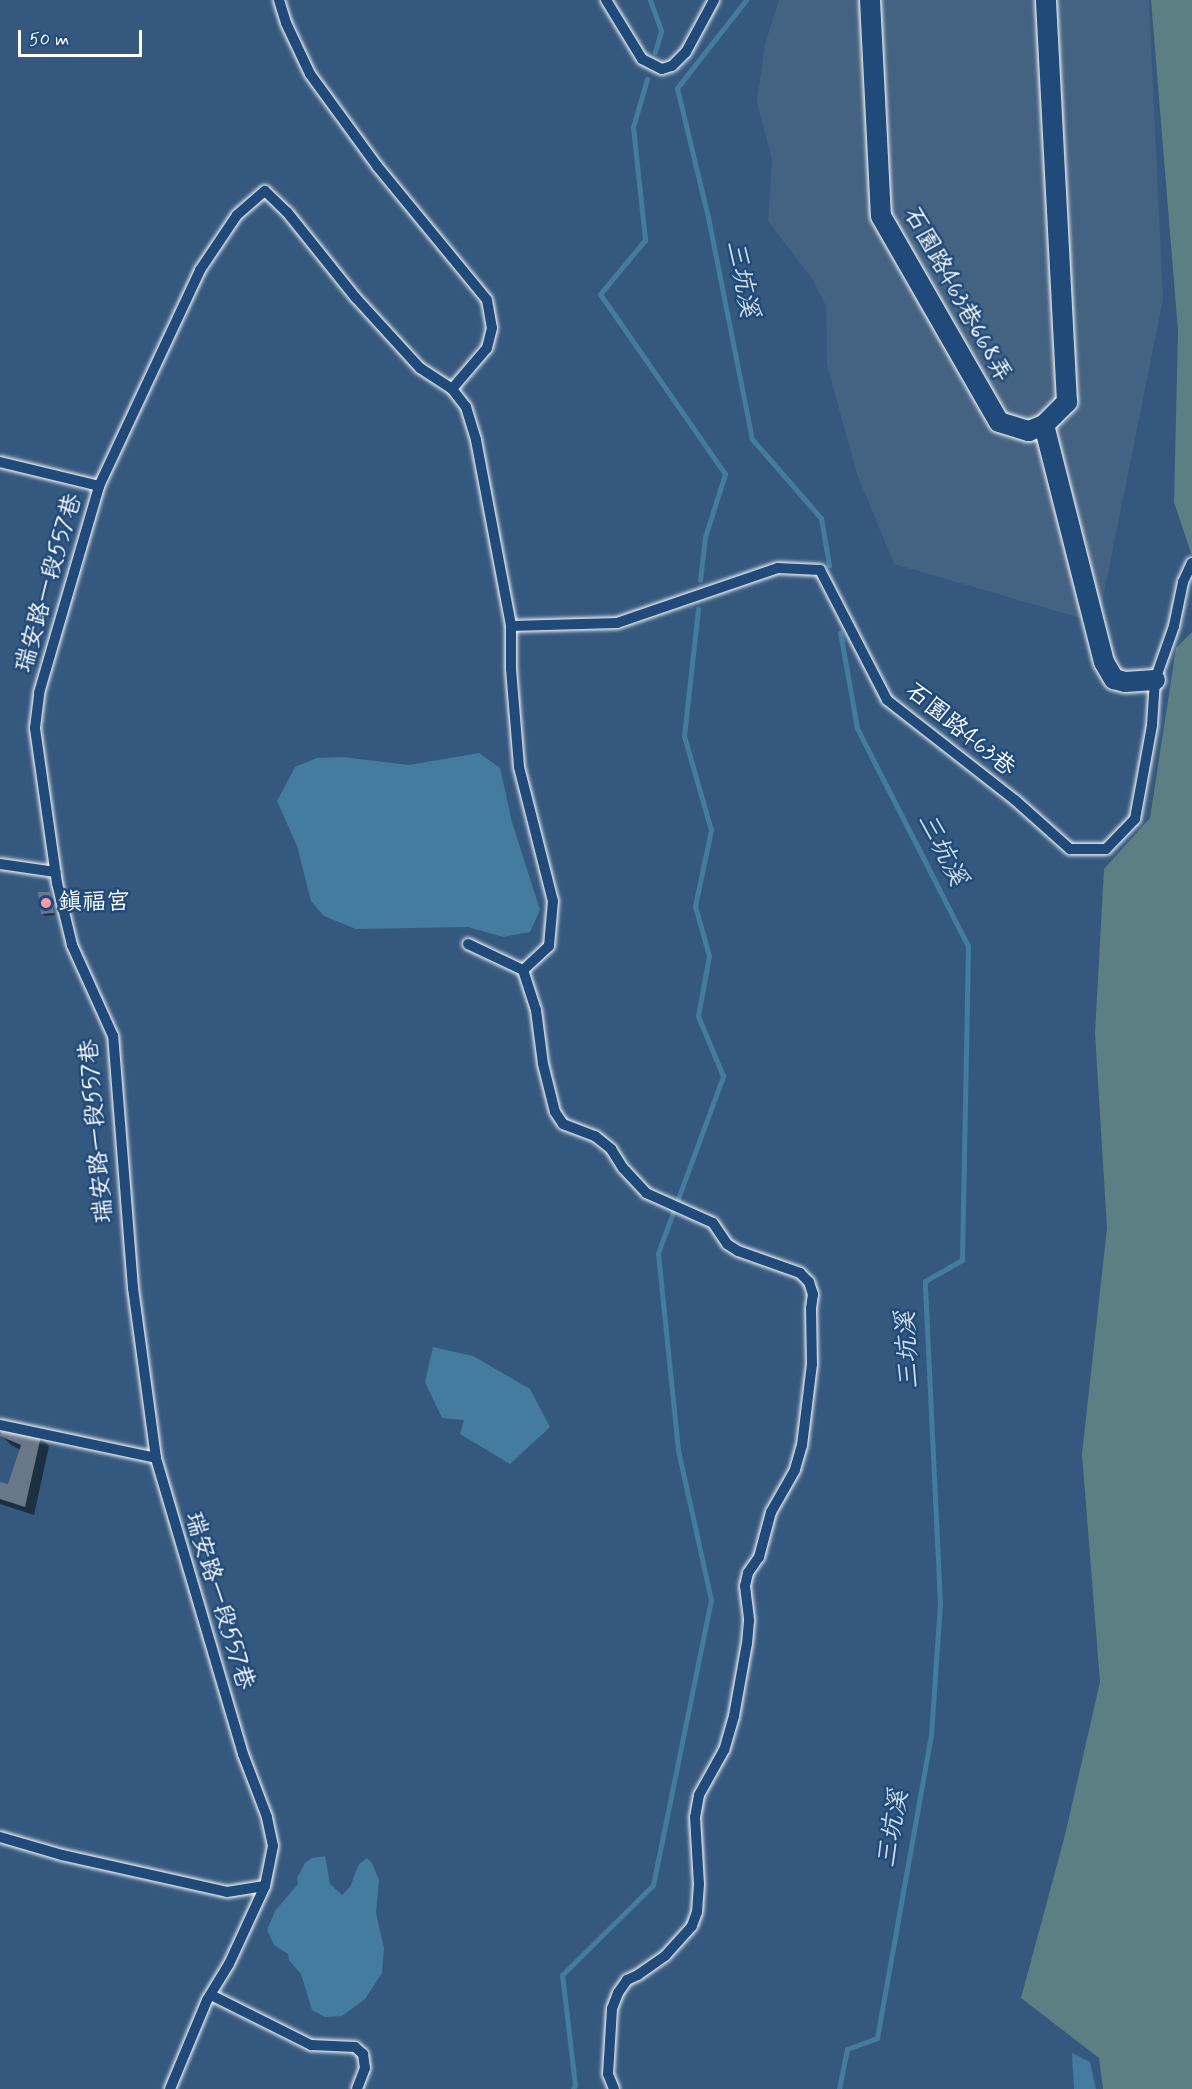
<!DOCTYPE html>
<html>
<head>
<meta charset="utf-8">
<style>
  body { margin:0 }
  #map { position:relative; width:1192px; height:2089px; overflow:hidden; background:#35587e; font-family:Mynerve,"LXGW WenKai TC",sans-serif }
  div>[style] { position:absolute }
  .built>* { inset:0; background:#446281 }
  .green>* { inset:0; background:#5c7f84 }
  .water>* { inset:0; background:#447c9f }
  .shadow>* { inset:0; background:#0007 }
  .stream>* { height:5px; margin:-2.5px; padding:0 2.5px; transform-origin:2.5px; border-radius:2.5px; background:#447c9f }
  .building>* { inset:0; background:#687888 }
  .roads { filter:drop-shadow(0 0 2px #fff) drop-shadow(0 0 2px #fff) }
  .lane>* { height:10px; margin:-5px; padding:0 5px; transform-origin:5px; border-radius:5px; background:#1f4a7a }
  .street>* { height:20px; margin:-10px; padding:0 10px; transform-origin:10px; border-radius:10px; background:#1f4a7a }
  .dots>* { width:16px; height:16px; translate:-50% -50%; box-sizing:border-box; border:3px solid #1f4a7a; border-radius:50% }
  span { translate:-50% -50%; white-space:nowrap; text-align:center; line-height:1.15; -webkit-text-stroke:5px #1f4a7a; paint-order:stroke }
  .street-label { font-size:24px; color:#fff }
  .poi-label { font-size:24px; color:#fff }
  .left { translate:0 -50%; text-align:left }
  .water-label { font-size:26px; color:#d0dee7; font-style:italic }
  .scale { position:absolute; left:18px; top:30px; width:124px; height:27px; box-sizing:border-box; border:3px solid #fff; border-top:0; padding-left:8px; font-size:18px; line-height:21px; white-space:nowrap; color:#fff; -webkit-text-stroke:4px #1f4a7a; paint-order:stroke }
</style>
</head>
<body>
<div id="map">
  <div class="built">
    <div style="clip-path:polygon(779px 0,1149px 0,1163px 299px,1098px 623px,894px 564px,857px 474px,827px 365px,826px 306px,813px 280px,768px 221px,772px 160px,757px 102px,765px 44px)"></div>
  </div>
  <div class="green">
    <div style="clip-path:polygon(1151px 0,1192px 0,1192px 556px,1174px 502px,1178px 331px)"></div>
    <div style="clip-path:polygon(1192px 632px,1192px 2089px,1103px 2089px,1099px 2058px,1021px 1998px,1065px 1835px,1100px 1682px,1082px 1454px,1107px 1228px,1095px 1033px,1104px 869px,1150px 818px,1176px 648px)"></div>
  </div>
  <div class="water">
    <div style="clip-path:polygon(479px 753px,500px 768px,512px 822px,540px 910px,530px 932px,503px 937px,468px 927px,356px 929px,324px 916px,311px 901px,297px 846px,277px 801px,295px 767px,317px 758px,342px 757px,409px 765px)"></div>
    <div style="clip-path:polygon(433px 1347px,473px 1356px,530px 1389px,550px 1427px,510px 1464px,460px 1434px,464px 1420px,442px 1418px,425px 1382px)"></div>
    <div style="clip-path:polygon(325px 1856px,330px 1884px,342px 1895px,350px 1887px,359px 1864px,367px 1858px,372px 1863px,379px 1880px,376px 1913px,384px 1948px,382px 1973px,365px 1999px,342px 2016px,325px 2017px,312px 2010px,301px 1974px,289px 1960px,288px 1954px,274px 1945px,267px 1930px,275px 1911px,298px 1884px,297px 1878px,305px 1863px,312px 1858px)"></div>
    <div style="clip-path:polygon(1072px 2053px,1090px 2062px,1096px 2089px,1074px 2089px)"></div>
  </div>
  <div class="shadow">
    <div style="clip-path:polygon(50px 893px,55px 915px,45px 916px,43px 914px)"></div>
    <div style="clip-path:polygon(2px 1436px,40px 1437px,49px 1446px,34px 1515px,0 1504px,0 1483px,9px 1486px,21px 1450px,11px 1445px)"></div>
  </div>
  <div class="stream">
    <div style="left:650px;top:0;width:33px;rotate:70deg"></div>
    <div style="left:661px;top:31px;width:22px;rotate:106deg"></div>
    <div style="left:746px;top:0;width:112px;rotate:128.1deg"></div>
    <div style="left:677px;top:88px;width:133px;rotate:76.5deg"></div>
    <div style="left:708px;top:217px;width:226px;rotate:78.8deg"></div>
    <div style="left:752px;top:439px;width:105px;rotate:48.9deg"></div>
    <div style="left:821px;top:518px;width:48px;rotate:80.3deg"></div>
    <div style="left:647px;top:79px;width:50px;rotate:106.3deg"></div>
    <div style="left:633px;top:127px;width:114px;rotate:83.9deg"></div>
    <div style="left:645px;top:240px;width:70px;rotate:129.8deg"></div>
    <div style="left:600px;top:294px;width:219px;rotate:55.2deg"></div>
    <div style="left:725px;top:474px;width:66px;rotate:107.6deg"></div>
    <div style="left:705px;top:537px;width:43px;rotate:96.6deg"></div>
    <div style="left:573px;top:2089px;width:4px;rotate:-63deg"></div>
    <div style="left:575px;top:2085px;width:111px;rotate:-96.7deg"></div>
    <div style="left:562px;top:1975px;width:128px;rotate:-44.7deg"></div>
    <div style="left:653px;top:1885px;width:291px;rotate:-78.5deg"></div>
    <div style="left:711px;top:1600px;width:154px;rotate:-102.4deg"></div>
    <div style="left:678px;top:1450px;width:198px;rotate:-95.8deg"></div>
    <div style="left:658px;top:1253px;width:189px;rotate:-69.8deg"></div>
    <div style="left:723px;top:1076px;width:65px;rotate:-112.6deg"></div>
    <div style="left:698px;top:1016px;width:61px;rotate:-79.6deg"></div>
    <div style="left:709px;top:956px;width:52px;rotate:-105.6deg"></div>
    <div style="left:695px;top:906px;width:78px;rotate:-78.1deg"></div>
    <div style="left:711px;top:830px;width:98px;rotate:-106deg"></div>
    <div style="left:684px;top:736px;width:128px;rotate:-83.7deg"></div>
    <div style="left:839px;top:2089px;width:41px;rotate:-78.7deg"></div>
    <div style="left:847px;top:2049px;width:32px;rotate:-20deg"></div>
    <div style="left:877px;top:2038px;width:308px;rotate:-79.9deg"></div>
    <div style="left:931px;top:1735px;width:131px;rotate:-86.1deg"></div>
    <div style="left:940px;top:1604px;width:323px;rotate:-92.7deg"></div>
    <div style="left:925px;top:1281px;width:43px;rotate:-29.6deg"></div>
    <div style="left:962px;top:1260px;width:314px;rotate:-88.9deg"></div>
    <div style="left:968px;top:946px;width:245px;rotate:-117deg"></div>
    <div style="left:857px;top:728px;width:97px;rotate:-100deg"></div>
  </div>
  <div class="building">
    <div style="clip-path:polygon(38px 892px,50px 892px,54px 913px,41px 914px)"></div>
    <div style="clip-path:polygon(6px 1422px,41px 1436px,25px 1507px,0 1499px,0 1482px,8px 1484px,21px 1445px,0 1436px)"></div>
  </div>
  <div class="roads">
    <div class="lane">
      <div style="left:279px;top:0;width:24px;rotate:73deg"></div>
      <div style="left:286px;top:23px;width:56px;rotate:64.8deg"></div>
      <div style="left:310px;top:74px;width:114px;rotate:53.9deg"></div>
      <div style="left:377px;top:166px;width:173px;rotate:50.6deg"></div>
      <div style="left:487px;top:300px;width:28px;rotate:80deg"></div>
      <div style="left:492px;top:328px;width:21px;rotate:104deg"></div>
      <div style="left:487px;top:348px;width:54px;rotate:130.5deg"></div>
      <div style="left:606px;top:0;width:69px;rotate:58.6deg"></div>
      <div style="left:642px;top:59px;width:22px;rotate:27deg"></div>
      <div style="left:662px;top:69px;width:10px;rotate:-17deg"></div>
      <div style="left:672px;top:66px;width:20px;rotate:-45deg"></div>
      <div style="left:686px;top:52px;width:59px;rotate:-61.7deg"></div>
      <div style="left:0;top:462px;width:102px;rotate:13.6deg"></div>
      <div style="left:511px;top:626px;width:106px;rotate:-1.6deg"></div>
      <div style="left:617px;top:623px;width:170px;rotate:-18.9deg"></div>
      <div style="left:778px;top:568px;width:42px;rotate:2.7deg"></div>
      <div style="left:820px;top:570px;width:146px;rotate:62.7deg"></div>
      <div style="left:887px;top:700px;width:162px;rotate:38deg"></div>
      <div style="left:1015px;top:800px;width:74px;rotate:41.7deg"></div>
      <div style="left:1070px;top:849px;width:36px"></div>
      <div style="left:1106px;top:849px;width:42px;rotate:-46deg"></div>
      <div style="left:1135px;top:819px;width:96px;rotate:-79.7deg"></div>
      <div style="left:1152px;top:725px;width:45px;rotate:-86.2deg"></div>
      <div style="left:1155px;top:680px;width:57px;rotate:-70.6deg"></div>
      <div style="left:1174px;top:626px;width:45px;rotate:-78.4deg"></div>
      <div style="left:1183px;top:582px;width:21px;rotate:-65deg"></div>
      <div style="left:0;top:864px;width:56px;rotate:8.3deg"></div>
      <div style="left:468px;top:944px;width:61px;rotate:25.3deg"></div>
      <div style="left:0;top:1425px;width:159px;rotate:11.9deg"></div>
      <div style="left:0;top:1837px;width:65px;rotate:16.2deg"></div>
      <div style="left:62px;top:1855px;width:169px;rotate:12.6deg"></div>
      <div style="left:227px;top:1892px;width:38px;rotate:-9deg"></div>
      <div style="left:211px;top:1995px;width:112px;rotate:26.6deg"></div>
      <div style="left:311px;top:2045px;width:44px;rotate:2.6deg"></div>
      <div style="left:355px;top:2047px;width:11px;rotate:41deg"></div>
      <div style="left:363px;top:2054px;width:14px;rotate:82deg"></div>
      <div style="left:365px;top:2068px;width:22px;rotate:111deg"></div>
      <div style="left:170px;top:2089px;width:96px;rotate:-67.4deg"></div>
      <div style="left:207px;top:2000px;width:42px;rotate:-58.6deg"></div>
      <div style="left:229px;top:1964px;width:86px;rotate:-65.2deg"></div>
      <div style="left:265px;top:1886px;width:41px;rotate:-78.7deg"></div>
      <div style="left:273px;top:1846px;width:30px;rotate:-102deg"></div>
      <div style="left:267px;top:1817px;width:67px;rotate:-110.9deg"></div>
      <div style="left:243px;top:1754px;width:309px;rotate:-106.4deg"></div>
      <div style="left:156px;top:1458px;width:172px;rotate:-97.7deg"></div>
      <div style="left:133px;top:1288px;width:253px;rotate:-94.5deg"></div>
      <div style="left:113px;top:1036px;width:100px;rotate:-114.3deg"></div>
      <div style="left:72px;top:945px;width:64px;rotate:-103.6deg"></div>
      <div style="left:57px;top:883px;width:157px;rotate:-98.1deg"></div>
      <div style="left:35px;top:728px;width:35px;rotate:-83deg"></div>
      <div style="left:39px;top:693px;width:216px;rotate:-73.8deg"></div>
      <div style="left:99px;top:486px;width:238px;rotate:-64.9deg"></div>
      <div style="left:200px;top:270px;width:66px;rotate:-56.1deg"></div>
      <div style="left:237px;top:215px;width:37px;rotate:-41deg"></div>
      <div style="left:265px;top:191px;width:30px;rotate:44deg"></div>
      <div style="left:287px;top:212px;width:110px;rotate:51.3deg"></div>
      <div style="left:356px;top:298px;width:95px;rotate:47.6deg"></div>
      <div style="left:420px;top:368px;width:38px;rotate:33deg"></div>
      <div style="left:452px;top:389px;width:23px;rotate:52deg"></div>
      <div style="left:466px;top:407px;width:34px;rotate:73deg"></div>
      <div style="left:476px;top:440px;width:189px;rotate:79.3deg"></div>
      <div style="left:511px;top:626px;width:43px;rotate:90deg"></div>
      <div style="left:511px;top:669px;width:98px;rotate:85.3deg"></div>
      <div style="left:519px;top:767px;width:138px;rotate:75.8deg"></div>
      <div style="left:553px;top:901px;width:45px;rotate:95.1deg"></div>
      <div style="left:549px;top:946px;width:35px;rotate:137deg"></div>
      <div style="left:523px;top:970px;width:42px;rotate:72deg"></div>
      <div style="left:536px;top:1010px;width:54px;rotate:82.6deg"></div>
      <div style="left:543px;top:1064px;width:49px;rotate:76deg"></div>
      <div style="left:555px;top:1112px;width:14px;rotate:56deg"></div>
      <div style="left:563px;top:1124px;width:34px;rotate:21deg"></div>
      <div style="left:595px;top:1136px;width:21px;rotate:39deg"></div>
      <div style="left:611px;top:1149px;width:22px;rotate:58deg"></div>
      <div style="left:623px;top:1168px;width:34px;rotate:47deg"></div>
      <div style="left:646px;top:1193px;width:73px;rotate:24.1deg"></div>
      <div style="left:713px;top:1223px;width:25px;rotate:56deg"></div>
      <div style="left:727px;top:1244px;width:13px;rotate:32deg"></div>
      <div style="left:738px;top:1251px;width:66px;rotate:19.5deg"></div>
      <div style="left:800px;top:1273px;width:13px;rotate:45deg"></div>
      <div style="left:809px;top:1282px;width:13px;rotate:72deg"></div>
      <div style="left:813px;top:1294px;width:14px;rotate:98deg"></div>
      <div style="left:811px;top:1308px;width:56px;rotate:89deg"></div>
      <div style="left:812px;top:1364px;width:82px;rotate:97deg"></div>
      <div style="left:802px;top:1445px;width:26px;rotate:106deg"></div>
      <div style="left:795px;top:1470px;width:48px;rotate:119.7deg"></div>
      <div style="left:771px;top:1512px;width:47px;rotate:104.9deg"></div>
      <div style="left:759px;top:1557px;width:19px;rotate:125deg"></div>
      <div style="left:748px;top:1573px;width:13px;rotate:103deg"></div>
      <div style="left:745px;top:1586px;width:35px;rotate:83deg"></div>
      <div style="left:749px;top:1621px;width:22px;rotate:95deg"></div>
      <div style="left:747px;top:1643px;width:74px;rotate:100.1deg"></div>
      <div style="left:734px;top:1716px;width:35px;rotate:106deg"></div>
      <div style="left:724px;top:1750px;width:51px;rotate:119.1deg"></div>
      <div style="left:699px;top:1795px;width:22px;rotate:100deg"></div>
      <div style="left:695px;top:1817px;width:67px;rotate:86.6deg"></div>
      <div style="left:699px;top:1884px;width:28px;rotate:94deg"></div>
      <div style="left:697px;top:1912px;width:15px;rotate:110deg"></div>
      <div style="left:692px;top:1926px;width:40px;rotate:132deg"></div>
      <div style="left:665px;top:1956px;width:33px;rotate:145deg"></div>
      <div style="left:638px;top:1975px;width:12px;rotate:156deg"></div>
      <div style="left:627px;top:1980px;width:16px;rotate:125deg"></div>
      <div style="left:618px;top:1993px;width:17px;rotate:111deg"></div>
      <div style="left:612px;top:2009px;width:65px;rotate:93.5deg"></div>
      <div style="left:608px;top:2074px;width:16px;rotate:68deg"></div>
    </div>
    <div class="street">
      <div style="left:870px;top:0;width:216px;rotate:87.1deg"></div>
      <div style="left:881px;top:216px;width:237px;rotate:60.2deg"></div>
      <div style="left:999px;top:422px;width:31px;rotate:17deg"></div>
      <div style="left:1029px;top:431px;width:16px;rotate:-22deg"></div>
      <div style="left:1044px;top:425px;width:33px;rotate:-45deg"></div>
      <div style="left:1067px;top:402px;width:403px;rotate:-93deg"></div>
      <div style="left:1044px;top:425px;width:244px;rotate:75.8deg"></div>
      <div style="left:1104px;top:662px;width:20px;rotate:60deg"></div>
      <div style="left:1114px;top:679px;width:11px;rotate:15deg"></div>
      <div style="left:1125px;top:682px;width:30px;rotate:-4deg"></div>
    </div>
  </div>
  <div class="dots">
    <div style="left:46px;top:903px;background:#ff9aa2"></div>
  </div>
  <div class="street-label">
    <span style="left:957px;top:295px;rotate:61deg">石園路463巷668弄</span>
    <span style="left:49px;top:583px;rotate:-74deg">瑞安路一段557巷</span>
    <span style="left:960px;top:730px;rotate:39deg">石園路463巷</span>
    <span style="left:97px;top:1131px;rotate:-95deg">瑞安路一段557巷</span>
    <span style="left:219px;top:1601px;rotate:73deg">瑞安路一段557巷</span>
  </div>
  <div class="poi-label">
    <span class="left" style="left:58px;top:903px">鎮福宮</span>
  </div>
  <div class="water-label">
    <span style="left:741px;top:279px;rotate:79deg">三坑溪</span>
    <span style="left:941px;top:850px;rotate:63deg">三坑溪</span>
    <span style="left:909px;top:1350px;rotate:-93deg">三坑溪</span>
    <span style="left:894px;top:1829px;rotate:-80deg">三坑溪</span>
  </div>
  <div class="scale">50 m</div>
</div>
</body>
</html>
